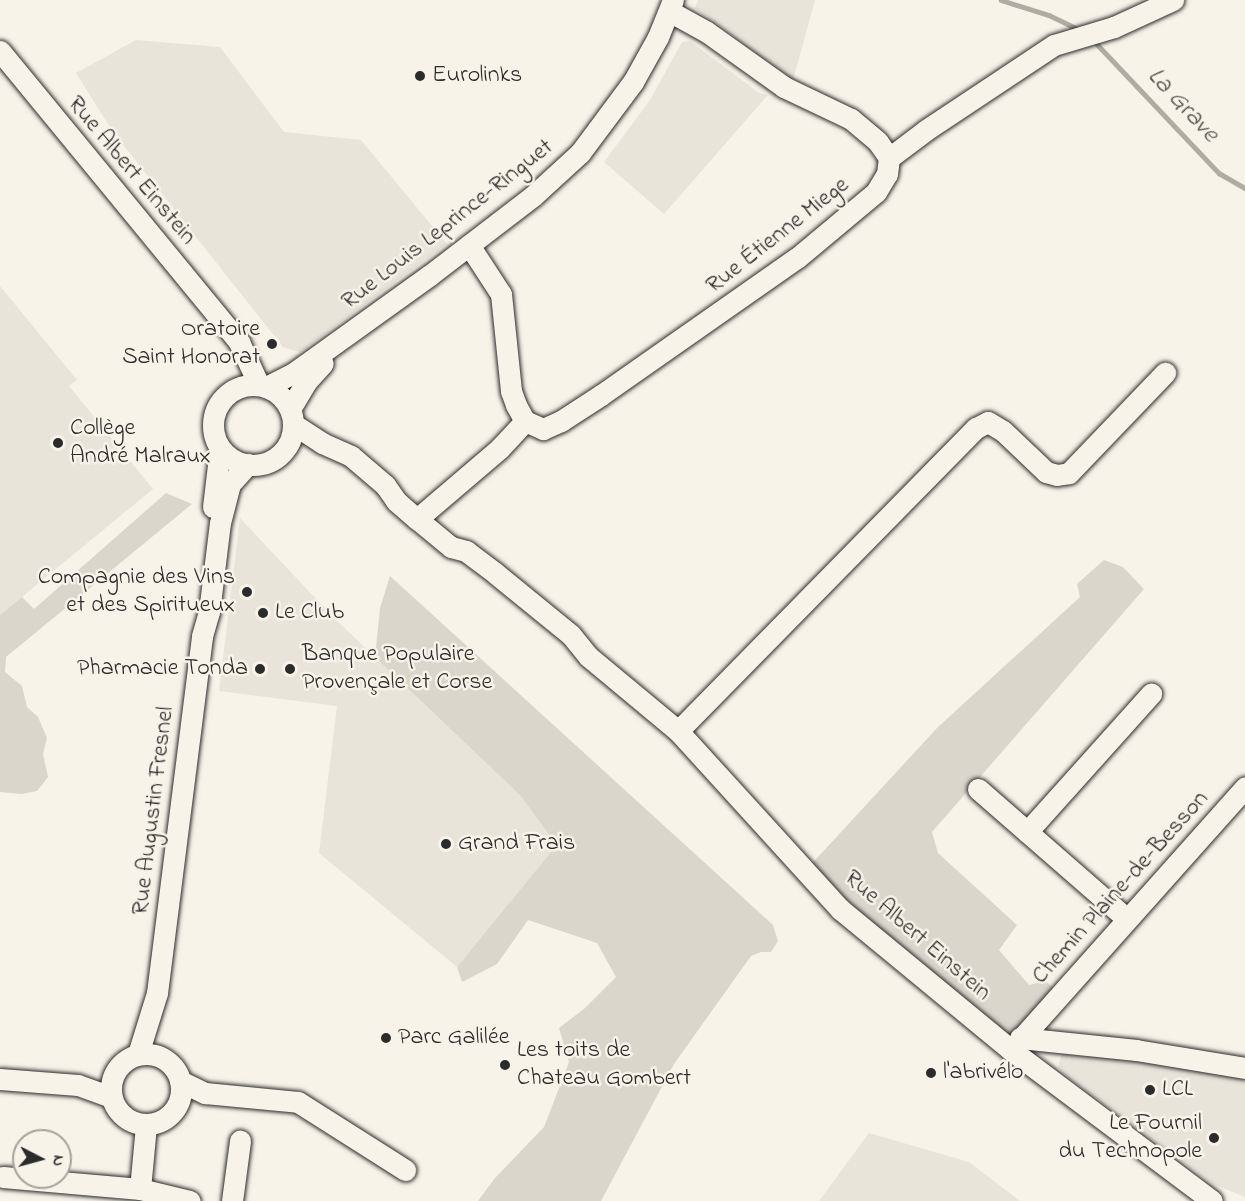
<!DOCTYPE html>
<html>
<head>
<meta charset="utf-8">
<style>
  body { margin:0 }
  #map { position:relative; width:1245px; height:1201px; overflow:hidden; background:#f7f3e8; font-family:"Indie Flower",sans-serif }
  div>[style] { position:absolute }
  .built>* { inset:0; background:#e8e4da }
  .green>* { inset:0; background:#dad6cc }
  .stream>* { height:4.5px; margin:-2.25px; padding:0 2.25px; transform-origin:2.25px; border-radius:2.25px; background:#afaca4 }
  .roads { filter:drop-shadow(0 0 2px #2b2b2b) drop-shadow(0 0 2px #2b2b2b) }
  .minor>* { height:21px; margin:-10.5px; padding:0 10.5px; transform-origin:10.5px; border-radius:10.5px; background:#f7f3e8 }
  .minor>.ring { margin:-10.5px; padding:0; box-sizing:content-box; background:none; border:21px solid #f7f3e8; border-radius:50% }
  .dots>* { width:16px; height:16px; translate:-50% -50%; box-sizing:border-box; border:3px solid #f7f3e8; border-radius:50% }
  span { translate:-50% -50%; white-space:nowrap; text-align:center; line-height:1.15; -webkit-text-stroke:5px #f7f3e8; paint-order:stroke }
  .poi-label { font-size:24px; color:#2b2b2b }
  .left { translate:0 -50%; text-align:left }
  .right { translate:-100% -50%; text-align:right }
  .street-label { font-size:24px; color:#2b2b2b }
  .water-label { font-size:26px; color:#53524f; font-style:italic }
  .north { position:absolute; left:12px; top:1129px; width:60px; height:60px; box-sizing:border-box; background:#f7f3e8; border:2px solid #a5a39c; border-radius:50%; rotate:96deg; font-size:16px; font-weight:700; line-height:24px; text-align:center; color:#2b2b2b }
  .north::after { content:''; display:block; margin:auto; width:21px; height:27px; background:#2b2b2b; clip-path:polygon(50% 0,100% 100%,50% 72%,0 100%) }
</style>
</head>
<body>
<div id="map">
  <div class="built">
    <div style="clip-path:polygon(698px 0,815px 0,793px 80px,695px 8px)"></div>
    <div style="clip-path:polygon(136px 40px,220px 47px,284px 132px,361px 140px,447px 244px,300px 352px,283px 347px,113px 132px,76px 73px)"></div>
    <div style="clip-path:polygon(690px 41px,759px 93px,768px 95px,664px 214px,604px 162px,650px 100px,682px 42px)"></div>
    <div style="clip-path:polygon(0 286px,77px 380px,69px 386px,153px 489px,0 615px)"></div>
    <div style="clip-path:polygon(240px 518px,335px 619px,521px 795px,558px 845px,457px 967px,319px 853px,337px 706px,219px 691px)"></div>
    <div style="clip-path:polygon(1063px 1050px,1245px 1074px,1245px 1197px,1211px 1183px,1066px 1076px,1058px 1067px)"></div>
    <div style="clip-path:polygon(869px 1133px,969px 1162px,1020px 1201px,819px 1201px)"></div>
  </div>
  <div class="green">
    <div style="clip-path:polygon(166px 493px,192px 504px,6px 657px,5px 672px,22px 686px,27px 707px,38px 717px,47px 738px,43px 754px,48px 777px,37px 791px,22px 794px,0 792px,0 615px,22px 597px,34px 609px)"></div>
    <div style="clip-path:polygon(1104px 560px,1123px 567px,1144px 589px,932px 832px,938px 853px,1017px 925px,999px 950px,1029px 985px,1045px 981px,1061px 993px,1011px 1050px,806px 870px,937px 728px,1080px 597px,1077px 584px)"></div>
    <div style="clip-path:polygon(390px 576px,773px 925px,778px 941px,771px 952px,761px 952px,751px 956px,674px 1064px,601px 1201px,478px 1201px,495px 1178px,544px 1127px,569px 1062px,559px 1028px,585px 1008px,616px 977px,597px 943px,528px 920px,497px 964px,462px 982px,457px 967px,557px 845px,520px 795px,375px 657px,380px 608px)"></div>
  </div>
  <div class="stream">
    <div style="left:1001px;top:0;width:50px;rotate:17.4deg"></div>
    <div style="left:1049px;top:15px;width:30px;rotate:26deg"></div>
    <div style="left:1097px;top:44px;width:178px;rotate:46.6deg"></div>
    <div style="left:1219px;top:173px;width:30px;rotate:30deg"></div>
  </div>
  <div class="roads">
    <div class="minor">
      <div style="left:669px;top:11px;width:43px;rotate:28.9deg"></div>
      <div style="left:707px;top:32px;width:95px;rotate:35.5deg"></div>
      <div style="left:784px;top:87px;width:74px;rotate:25.5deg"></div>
      <div style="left:851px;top:119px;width:35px;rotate:40deg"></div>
      <div style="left:878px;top:142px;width:19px;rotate:55deg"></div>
      <div style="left:0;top:51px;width:377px;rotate:50.6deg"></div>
      <div style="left:239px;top:342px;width:47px;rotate:65.1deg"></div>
      <div style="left:469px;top:245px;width:59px;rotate:56.9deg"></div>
      <div style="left:501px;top:294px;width:98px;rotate:84.1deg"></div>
      <div style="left:511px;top:391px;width:15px;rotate:70deg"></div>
      <div style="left:516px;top:405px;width:18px;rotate:61deg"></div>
      <div style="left:525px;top:421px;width:20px;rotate:24deg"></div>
      <div style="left:543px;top:429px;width:20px;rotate:-24deg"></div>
      <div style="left:561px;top:421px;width:48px;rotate:-33deg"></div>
      <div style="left:601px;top:395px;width:239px;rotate:-35deg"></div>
      <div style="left:797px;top:258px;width:103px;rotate:-39.9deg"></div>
      <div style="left:876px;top:192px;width:21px;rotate:-59deg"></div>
      <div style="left:887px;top:174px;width:16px;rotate:-83deg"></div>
      <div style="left:889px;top:158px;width:46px;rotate:-37.1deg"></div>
      <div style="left:926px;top:130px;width:154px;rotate:-33.6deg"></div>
      <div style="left:1054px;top:45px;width:63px;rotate:-16.7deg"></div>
      <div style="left:1114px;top:27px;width:65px;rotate:-24.6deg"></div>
      <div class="ring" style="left:213px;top:385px;width:59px;height:59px"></div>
      <div style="left:266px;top:387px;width:33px;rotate:-27deg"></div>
      <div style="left:295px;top:372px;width:166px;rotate:-35.7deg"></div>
      <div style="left:430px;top:275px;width:130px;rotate:-37.5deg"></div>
      <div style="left:533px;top:196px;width:64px;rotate:-42.5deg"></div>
      <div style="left:580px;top:153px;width:89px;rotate:-53.3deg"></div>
      <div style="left:633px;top:82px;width:51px;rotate:-60.9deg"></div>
      <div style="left:658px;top:37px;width:40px;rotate:-68deg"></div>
      <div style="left:290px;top:409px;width:31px;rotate:-59deg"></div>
      <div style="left:306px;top:382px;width:25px;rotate:-48deg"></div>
      <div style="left:293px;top:424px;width:35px;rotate:33deg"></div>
      <div style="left:322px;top:443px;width:32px;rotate:24deg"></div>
      <div style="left:351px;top:456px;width:45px;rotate:40.5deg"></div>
      <div style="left:385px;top:485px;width:19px;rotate:55deg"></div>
      <div style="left:396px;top:501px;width:28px;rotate:41deg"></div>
      <div style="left:417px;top:519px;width:44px;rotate:39.5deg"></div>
      <div style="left:451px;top:547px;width:16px;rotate:15deg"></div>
      <div style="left:466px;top:551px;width:36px;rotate:37deg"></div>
      <div style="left:495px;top:573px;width:98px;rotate:39.2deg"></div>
      <div style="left:571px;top:635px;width:28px;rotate:51deg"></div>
      <div style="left:589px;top:657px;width:116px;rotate:39.7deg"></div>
      <div style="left:678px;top:731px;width:241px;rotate:47.7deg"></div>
      <div style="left:840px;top:909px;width:222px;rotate:39.5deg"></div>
      <div style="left:1011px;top:1050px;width:251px;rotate:36.9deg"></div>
      <div style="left:213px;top:507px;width:59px;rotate:-83.2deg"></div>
      <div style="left:417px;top:519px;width:109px;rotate:-40.5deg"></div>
      <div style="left:500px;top:448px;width:37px;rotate:-47deg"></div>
      <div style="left:678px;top:731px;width:425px;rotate:-45.5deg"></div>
      <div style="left:976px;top:428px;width:13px;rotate:-27deg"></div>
      <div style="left:988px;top:422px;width:17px;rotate:31deg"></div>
      <div style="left:1003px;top:431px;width:59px;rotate:43.6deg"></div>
      <div style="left:1046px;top:472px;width:11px;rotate:15deg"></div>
      <div style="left:1057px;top:475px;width:12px;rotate:-9deg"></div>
      <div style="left:1069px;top:473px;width:139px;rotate:-46.2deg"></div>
      <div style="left:978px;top:789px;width:198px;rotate:41.1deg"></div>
      <div style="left:1027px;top:832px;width:186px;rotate:-48.1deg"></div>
      <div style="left:1020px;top:1038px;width:117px;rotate:5.9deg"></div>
      <div style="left:1136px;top:1050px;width:110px;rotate:9.4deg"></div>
      <div style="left:1011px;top:1050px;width:352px;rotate:-48.3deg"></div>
      <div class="ring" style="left:111px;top:1054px;width:49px;height:49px"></div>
      <div style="left:138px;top:1054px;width:64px;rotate:-72.7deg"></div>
      <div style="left:157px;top:993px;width:360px;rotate:-82.8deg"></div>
      <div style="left:202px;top:636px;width:25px;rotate:-74deg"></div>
      <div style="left:209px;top:612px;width:90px;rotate:-83deg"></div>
      <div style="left:220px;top:523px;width:40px;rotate:-75.6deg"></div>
      <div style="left:230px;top:484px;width:27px;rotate:-48deg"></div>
      <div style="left:0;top:1079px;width:78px;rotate:4.4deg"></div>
      <div style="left:78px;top:1085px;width:35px;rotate:20deg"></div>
      <div style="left:180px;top:1081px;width:28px;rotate:26deg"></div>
      <div style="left:205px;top:1093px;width:93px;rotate:5.5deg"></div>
      <div style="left:298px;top:1102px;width:127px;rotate:32.4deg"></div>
      <div style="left:3px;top:1177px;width:138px;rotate:5deg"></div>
      <div style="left:140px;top:1189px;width:51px;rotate:13.5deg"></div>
      <div style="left:140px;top:1189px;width:64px;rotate:-84.6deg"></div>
      <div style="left:232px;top:1201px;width:61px;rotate:-82.4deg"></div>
    </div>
  </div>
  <div class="dots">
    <div style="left:420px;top:76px;background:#2b2b2b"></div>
    <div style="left:272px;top:344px;background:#2b2b2b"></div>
    <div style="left:58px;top:443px;background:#2b2b2b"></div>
    <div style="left:247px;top:592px;background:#2b2b2b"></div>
    <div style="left:263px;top:613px;background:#2b2b2b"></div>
    <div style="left:260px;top:669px;background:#2b2b2b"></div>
    <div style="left:290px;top:669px;background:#2b2b2b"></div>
    <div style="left:446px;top:844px;background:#2b2b2b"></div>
    <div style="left:386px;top:1038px;background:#2b2b2b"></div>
    <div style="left:505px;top:1065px;background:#2b2b2b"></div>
    <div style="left:931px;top:1073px;background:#2b2b2b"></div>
    <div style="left:1150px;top:1090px;background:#2b2b2b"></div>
    <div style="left:1214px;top:1138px;background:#2b2b2b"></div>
  </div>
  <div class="poi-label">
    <span class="left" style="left:432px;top:76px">Eurolinks</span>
    <span class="right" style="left:260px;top:344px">Oratoire<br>Saint Honorat</span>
    <span class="left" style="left:70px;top:443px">Collège<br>André Malraux</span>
    <span class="right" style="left:235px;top:592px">Compagnie des Vins<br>et des Spiritueux</span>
    <span class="left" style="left:275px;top:613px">Le Club</span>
    <span class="left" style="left:302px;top:669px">Banque Populaire<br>Provençale et Corse</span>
    <span class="right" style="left:248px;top:669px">Pharmacie Tonda</span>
    <span class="left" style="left:458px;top:844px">Grand Frais</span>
    <span class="left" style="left:398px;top:1038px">Parc Galilée</span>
    <span class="left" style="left:517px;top:1065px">Les toits de<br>Chateau Gombert</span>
    <span class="left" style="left:943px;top:1073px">l'abrivélo</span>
    <span class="left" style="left:1162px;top:1090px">LCL</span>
    <span class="right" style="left:1202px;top:1138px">Le Fournil<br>du Technopole</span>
  </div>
  <div class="street-label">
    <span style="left:131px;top:171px;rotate:50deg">Rue Albert Einstein</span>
    <span style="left:448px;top:225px;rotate:-38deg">Rue Louis Leprince-Ringuet</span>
    <span style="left:778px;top:236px;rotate:-38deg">Rue Étienne Miege</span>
    <span style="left:154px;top:811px;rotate:-83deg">Rue Augustin Fresnel</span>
    <span style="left:1121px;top:888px;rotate:-48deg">Chemin Plaine-de-Besson</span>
    <span style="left:917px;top:936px;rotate:41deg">Rue Albert Einstein</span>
  </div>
  <div class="water-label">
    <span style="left:1182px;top:106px;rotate:47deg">La Grave</span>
  </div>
  <div class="north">N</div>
</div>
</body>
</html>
